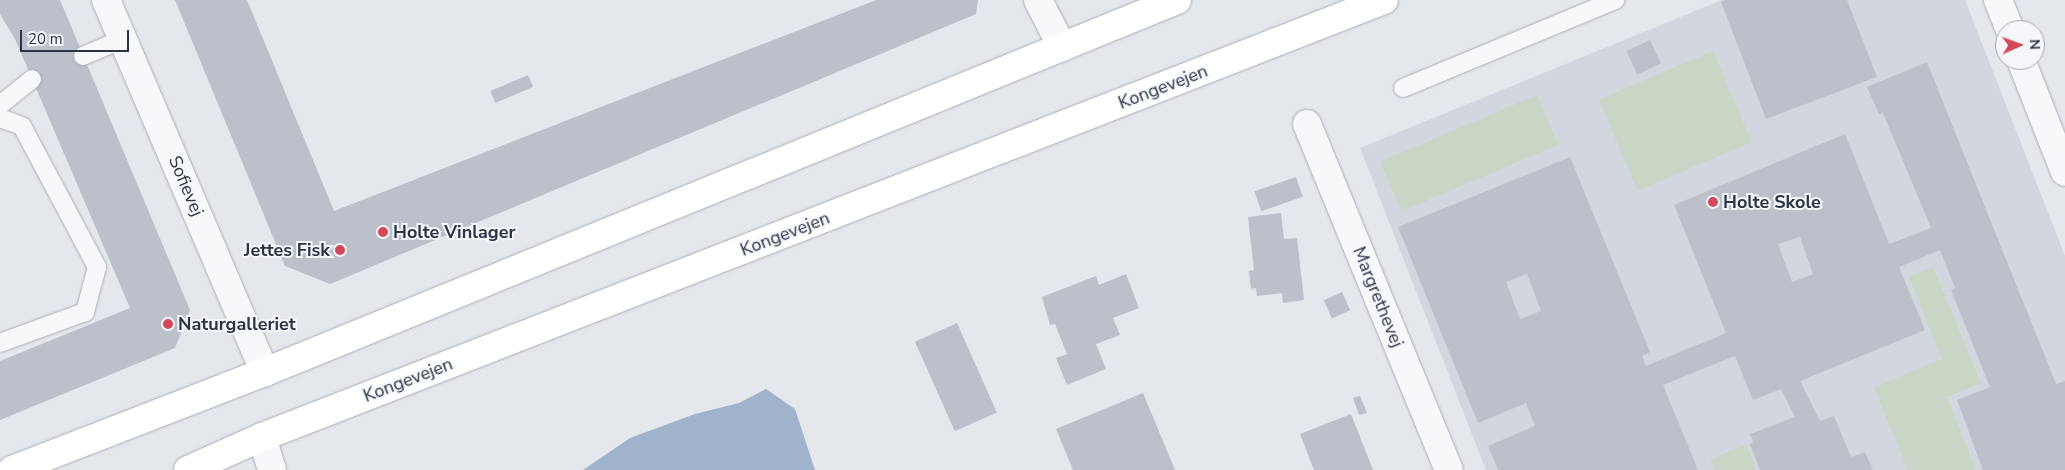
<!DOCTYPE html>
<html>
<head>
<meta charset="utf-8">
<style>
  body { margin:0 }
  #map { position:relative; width:2065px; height:470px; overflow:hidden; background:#e4e7ec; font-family:"Nunito Sans",sans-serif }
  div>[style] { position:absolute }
  .built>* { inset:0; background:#d2d6de }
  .green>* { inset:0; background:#c9d6c5; transform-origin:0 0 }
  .water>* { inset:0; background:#9fb4cc }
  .building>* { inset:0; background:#bbc0ca; transform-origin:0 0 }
  .roads { filter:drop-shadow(0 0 1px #a9aeb7) drop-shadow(0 0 1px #a9aeb7) }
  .service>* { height:18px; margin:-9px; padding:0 9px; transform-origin:9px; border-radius:9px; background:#f7f8fa }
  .minor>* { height:28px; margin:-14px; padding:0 14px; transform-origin:14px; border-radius:14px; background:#f7f8fa }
  .secondary>* { height:28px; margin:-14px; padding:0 14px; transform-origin:14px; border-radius:14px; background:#fff }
  .dots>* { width:14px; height:14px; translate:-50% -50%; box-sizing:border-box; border:2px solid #f4f6f9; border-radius:50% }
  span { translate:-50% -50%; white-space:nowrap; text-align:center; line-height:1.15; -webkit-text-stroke:4px #f4f6f9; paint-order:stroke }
  .street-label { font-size:18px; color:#2b3445 }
  .poi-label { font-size:18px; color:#2b3445; font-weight:700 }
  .left { translate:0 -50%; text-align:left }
  .right { translate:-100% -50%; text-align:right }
  .north { position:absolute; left:1995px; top:20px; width:50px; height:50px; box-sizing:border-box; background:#f4f6f9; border:1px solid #a4a8b1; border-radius:50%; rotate:88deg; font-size:14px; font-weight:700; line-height:20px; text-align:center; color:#2b3445 }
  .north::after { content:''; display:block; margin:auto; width:18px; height:22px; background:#d1495b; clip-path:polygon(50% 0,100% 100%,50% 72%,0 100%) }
  .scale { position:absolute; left:20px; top:30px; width:109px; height:22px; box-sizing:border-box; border:2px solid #2b3445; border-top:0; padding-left:6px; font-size:15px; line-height:18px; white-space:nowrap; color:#2b3445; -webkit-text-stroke:4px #f4f6f9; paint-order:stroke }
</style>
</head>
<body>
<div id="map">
  <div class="built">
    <div style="clip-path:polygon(1722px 0,1965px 0,2065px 256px,2065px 470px,1486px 470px,1360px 148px)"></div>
  </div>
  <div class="green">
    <div style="left:1713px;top:51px;width:99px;height:124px;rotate:67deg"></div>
    <div style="left:1537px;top:95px;width:54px;height:170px;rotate:67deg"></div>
    <div style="clip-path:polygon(1933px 267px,1981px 383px,1947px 397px,1976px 470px,1908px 470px,1874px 387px,1942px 359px,1909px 277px)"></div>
    <div style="clip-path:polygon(1746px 445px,1756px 470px,1715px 470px,1710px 459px)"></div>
  </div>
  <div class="water">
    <div style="clip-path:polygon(766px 389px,795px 409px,815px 470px,583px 470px,630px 438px,695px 414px,739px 403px)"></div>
  </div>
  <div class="building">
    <div style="clip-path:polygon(0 0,60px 0,190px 310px,175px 348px,0 420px,0 361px,130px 308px,15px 39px,0 14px)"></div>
    <div style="clip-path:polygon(175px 0,247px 0,334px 211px,876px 0,978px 0,976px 14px,330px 284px,285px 266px)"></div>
    <div style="clip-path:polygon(1725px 0,1847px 0,1877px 77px,1766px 119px,1721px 2px)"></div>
    <div style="left:1650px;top:40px;width:26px;height:26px;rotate:65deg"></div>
    <div style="clip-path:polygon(evenodd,1927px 62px,2056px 384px,2065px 381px,2065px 470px,1983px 470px,1957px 400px,1990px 387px,1951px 290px,1955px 288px,1940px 250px,1899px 267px,1925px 330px,1800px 381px,1820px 421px,1834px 416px,1851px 457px,1865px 452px,1873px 470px,1760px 470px,1750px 444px,1753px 442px,1750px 434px,1795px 417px,1781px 389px,1753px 400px,1735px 356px,1663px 385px,1698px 470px,1498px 470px,1488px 446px,1535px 426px,1526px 403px,1478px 423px,1398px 227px,1570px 157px,1650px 352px,1642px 356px,1646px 366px,1726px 333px,1674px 205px,1845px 134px,1889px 244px,1931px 228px,1883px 113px,1879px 114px,1867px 87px,1927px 62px,1800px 237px,1813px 274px,1792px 282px,1778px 244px,1800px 237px,1927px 62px,1527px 274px,1541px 311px,1520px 319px,1506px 282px,1527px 274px)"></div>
    <div style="left:528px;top:75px;width:13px;height:41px;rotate:67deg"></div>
    <div style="left:1296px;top:177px;width:21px;height:44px;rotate:71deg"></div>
    <div style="clip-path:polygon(1281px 213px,1284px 239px,1297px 238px,1304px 300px,1283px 303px,1282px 293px,1257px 296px,1256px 288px,1251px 289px,1249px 271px,1254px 270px,1248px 217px)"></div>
    <div style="clip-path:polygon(1126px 274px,1139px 308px,1113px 318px,1120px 335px,1096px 344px,1106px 369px,1067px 385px,1056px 358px,1067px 354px,1055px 324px,1050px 325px,1042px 297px,1096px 276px,1099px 285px)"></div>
    <div style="left:1342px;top:292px;width:20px;height:20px;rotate:66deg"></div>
    <div style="left:957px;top:323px;width:98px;height:46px;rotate:66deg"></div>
    <div style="clip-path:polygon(1143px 393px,1175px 470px,1073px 470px,1056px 429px)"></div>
    <div style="clip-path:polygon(1360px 396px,1367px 413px,1359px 415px,1353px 398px)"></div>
    <div style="clip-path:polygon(1351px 414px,1373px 470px,1314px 470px,1300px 434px)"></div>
  </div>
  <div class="roads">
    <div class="service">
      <div style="left:83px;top:56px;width:43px;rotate:-23deg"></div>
      <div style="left:1403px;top:88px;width:230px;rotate:-22.5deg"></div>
      <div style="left:0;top:105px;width:41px;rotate:-39.1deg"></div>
      <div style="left:0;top:118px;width:23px;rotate:20deg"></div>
      <div style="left:22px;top:126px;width:160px;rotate:62deg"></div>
      <div style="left:97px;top:267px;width:47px;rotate:104.9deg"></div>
      <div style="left:85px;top:312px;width:90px;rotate:160deg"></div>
    </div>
    <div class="minor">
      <div style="left:106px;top:0;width:405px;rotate:66.9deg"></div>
      <div style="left:1038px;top:0;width:53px;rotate:62.9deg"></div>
      <div style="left:1998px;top:0;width:32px;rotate:68deg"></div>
      <div style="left:2021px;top:60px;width:120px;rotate:68.6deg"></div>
      <div style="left:1307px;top:124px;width:374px;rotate:67.7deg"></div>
      <div style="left:262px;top:437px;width:34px;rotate:73deg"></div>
    </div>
    <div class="secondary">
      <div style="left:12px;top:470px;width:271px;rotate:-21.2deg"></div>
      <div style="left:265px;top:372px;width:985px;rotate:-22.19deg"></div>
      <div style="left:188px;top:470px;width:81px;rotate:-24deg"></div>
      <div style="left:262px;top:437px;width:1204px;rotate:-21.28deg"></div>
    </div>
  </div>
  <div class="dots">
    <div style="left:1713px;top:202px;background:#d1495b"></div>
    <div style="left:383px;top:232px;background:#d1495b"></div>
    <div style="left:340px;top:250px;background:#d1495b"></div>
    <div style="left:168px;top:324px;background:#d1495b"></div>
  </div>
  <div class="street-label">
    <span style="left:1163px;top:87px;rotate:-21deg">Kongevejen</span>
    <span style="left:186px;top:186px;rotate:67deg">Sofievej</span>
    <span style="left:785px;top:234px;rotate:-21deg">Kongevejen</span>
    <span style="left:1378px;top:297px;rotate:68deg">Margrethevej</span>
    <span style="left:408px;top:380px;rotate:-21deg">Kongevejen</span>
  </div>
  <div class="poi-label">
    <span class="left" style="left:1723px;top:202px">Holte Skole</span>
    <span class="left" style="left:393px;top:232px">Holte Vinlager</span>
    <span class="right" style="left:330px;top:250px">Jettes Fisk</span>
    <span class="left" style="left:178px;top:324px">Naturgalleriet</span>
  </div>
  <div class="north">N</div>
  <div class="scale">20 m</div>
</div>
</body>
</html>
